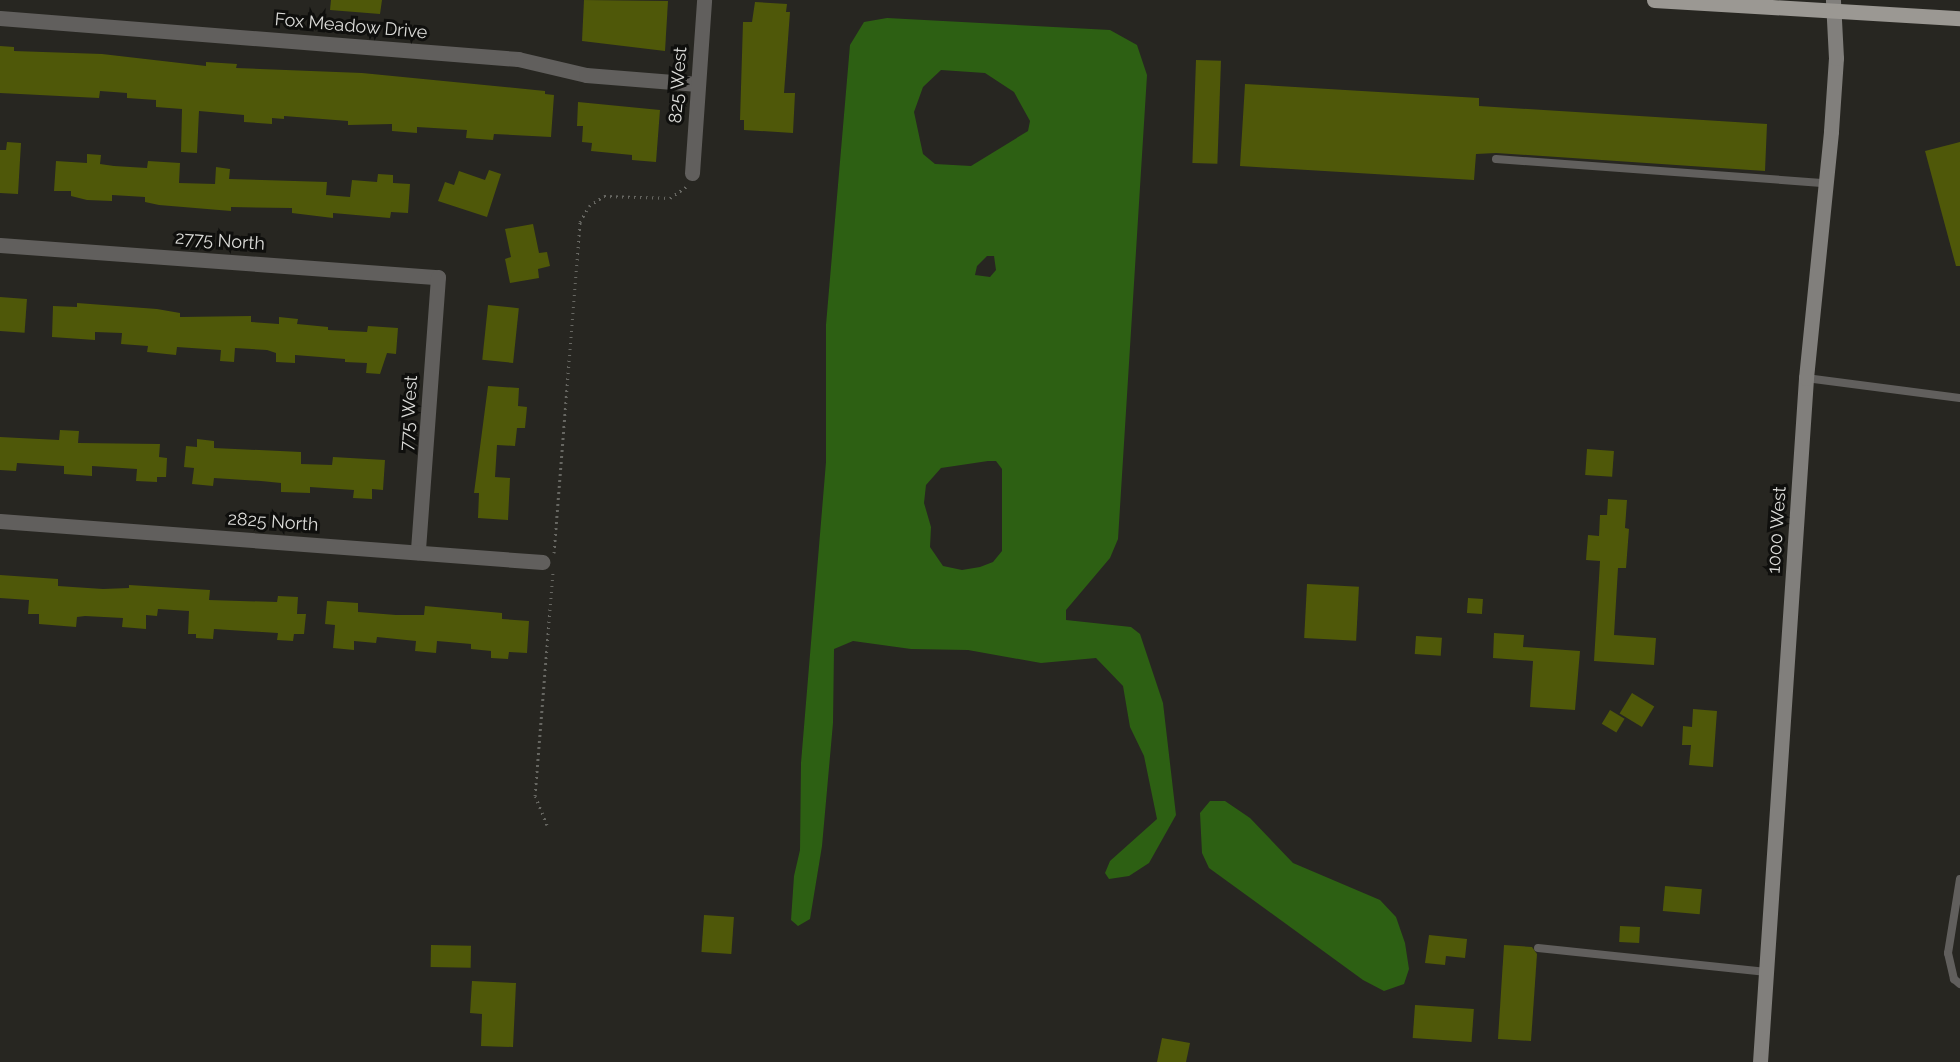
<!DOCTYPE html>
<html>
<head>
<meta charset="utf-8">
<style>
  body { margin:0 }
  #map { position:relative; width:1960px; height:1062px; overflow:hidden; background:#272621; font-family:Raleway,sans-serif }
  div>[style] { position:absolute }
  .water>* { inset:0; background:#2d6013 }
  .building>* { inset:0; background:#4f5809; transform-origin:0 0 }
  .path>* { height:3px; margin-top:-1.5px; transform-origin:0; background:repeating-linear-gradient(90deg,#676762 0 1.5px,transparent 0 6px) }
  .lane>* { height:8px; margin:-4px; padding:0 4px; transform-origin:4px; border-radius:4px; background:#615f5d }
  .street>* { height:15px; margin:-7.5px; padding:0 7.5px; transform-origin:7.5px; border-radius:7.5px; background:#615f5d }
  .secondary>* { height:15px; margin:-7.5px; padding:0 7.5px; transform-origin:7.5px; border-radius:7.5px; background:#817f7c }
  .primary>* { height:15px; margin:-7.5px; padding:0 7.5px; transform-origin:7.5px; border-radius:7.5px; background:#9b9893 }
  span { translate:-50% -50%; white-space:nowrap; text-align:center; line-height:1.15; -webkit-text-stroke:6px #0f0f0d; paint-order:stroke }
  .street-label { font-size:18px; color:#dcdcd9 }
</style>
</head>
<body>
<div id="map">
  <div class="water">
    <div style="clip-path:polygon(evenodd,887px 18px,1110px 30px,1137px 45px,1147px 75px,1118px 539px,1110px 558px,1066px 610px,1066px 620px,1131px 627px,1140px 634px,1163px 703px,1176px 815px,1149px 863px,1129px 876px,1109px 879px,1105px 873px,1110px 861px,1157px 819px,1144px 756px,1130px 727px,1123px 686px,1096px 658px,1041px 663px,968px 650px,911px 649px,853px 641px,834px 649px,833px 723px,822px 846px,810px 919px,798px 926px,791px 920px,794px 876px,800px 850px,801px 763px,826px 462px,826px 325px,850px 45px,864px 22px,887px 18px,941px 70px,985px 73px,1014px 92px,1030px 121px,1028px 131px,971px 166px,935px 164px,923px 154px,914px 112px,923px 87px,941px 70px,887px 18px,987px 256px,994px 256px,996px 270px,990px 277px,975px 275px,977px 266px,987px 256px,887px 18px,988px 461px,996px 461px,1002px 469px,1002px 551px,993px 562px,980px 567px,962px 570px,943px 566px,930px 547px,931px 527px,924px 503px,926px 485px,941px 468px,988px 461px)"></div>
    <div style="clip-path:polygon(1210px 801px,1225px 801px,1250px 818px,1293px 863px,1380px 900px,1396px 917px,1405px 943px,1409px 969px,1404px 984px,1384px 991px,1363px 980px,1209px 868px,1202px 853px,1200px 813px)"></div>
  </div>
  <div class="building">
    <div style="clip-path:polygon(331px 0,382px 0,380px 14px,330px 10px)"></div>
    <div style="clip-path:polygon(584px 0,668px 1px,665px 51px,582px 41px)"></div>
    <div style="clip-path:polygon(755px 2px,787px 4px,786px 12px,790px 12px,784px 93px,795px 93px,793px 133px,744px 130px,744px 120px,740px 120px,743px 22px,752px 22px)"></div>
    <div style="clip-path:polygon(0 46px,14px 47px,14px 51px,102px 54px,206px 66px,206px 62px,237px 64px,236px 68px,362px 73px,545px 91px,545px 94px,554px 95px,551px 137px,494px 134px,493px 140px,466px 138px,467px 130px,417px 127px,417px 133px,392px 131px,392px 124px,348px 125px,348px 121px,284px 116px,284px 119px,272px 118px,272px 124px,244px 122px,244px 115px,199px 111px,197px 153px,181px 152px,182px 109px,156px 107px,156px 100px,127px 98px,127px 93px,100px 91px,99px 98px,0 93px)"></div>
    <div style="left:1196px;top:60px;width:25px;height:103px;rotate:2deg"></div>
    <div style="clip-path:polygon(1245px 84px,1479px 98px,1479px 106px,1767px 124px,1765px 171px,1496px 153px,1476px 154px,1474px 180px,1240px 166px)"></div>
    <div style="clip-path:polygon(578px 102px,660px 110px,656px 162px,632px 160px,632px 155px,591px 151px,592px 143px,582px 142px,583px 126px,577px 126px)"></div>
    <div style="clip-path:polygon(7px 142px,21px 143px,18px 194px,0 193px,0 150px,6px 150px)"></div>
    <div style="clip-path:polygon(1960px 142px,1960px 266px,1956px 266px,1925px 151px)"></div>
    <div style="clip-path:polygon(87px 154px,101px 155px,100px 164px,114px 166px,147px 168px,148px 161px,180px 163px,179px 183px,215px 184px,216px 167px,230px 169px,229px 179px,327px 182px,326px 195px,350px 197px,352px 180px,377px 182px,378px 174px,393px 175px,393px 183px,410px 184px,408px 213px,391px 212px,390px 218px,333px 213px,333px 218px,292px 213px,292px 208px,231px 207px,231px 211px,159px 205px,145px 202px,145px 197px,112px 195px,112px 201px,87px 200px,71px 196px,71px 191px,54px 191px,56px 161px,87px 163px)"></div>
    <div style="clip-path:polygon(489px 170px,501px 174px,487px 217px,438px 201px,445px 182px,454px 185px,459px 171px,485px 180px)"></div>
    <div style="clip-path:polygon(533px 224px,539px 253px,547px 252px,550px 266px,538px 269px,539px 278px,510px 283px,505px 259px,511px 257px,505px 229px)"></div>
    <div style="left:0;top:297px;width:27px;height:34px;rotate:4deg"></div>
    <div style="clip-path:polygon(77px 303px,157px 309px,180px 313px,180px 317px,251px 316px,251px 322px,279px 324px,279px 317px,298px 319px,297px 324px,328px 327px,328px 330px,367px 332px,368px 326px,398px 328px,396px 354px,387px 353px,380px 374px,366px 373px,367px 363px,345px 362px,345px 359px,295px 355px,295px 363px,276px 362px,276px 353px,267px 350px,235px 348px,234px 362px,220px 361px,221px 350px,177px 347px,176px 355px,147px 352px,148px 346px,121px 344px,122px 333px,95px 332px,95px 340px,52px 337px,53px 306px,77px 307px)"></div>
    <div style="left:488px;top:305px;width:31px;height:55px;rotate:6deg"></div>
    <div style="clip-path:polygon(488px 386px,519px 388px,518px 406px,527px 407px,525px 428px,517px 428px,515px 446px,497px 445px,495px 477px,510px 478px,508px 520px,478px 518px,479px 493px,474px 493px)"></div>
    <div style="clip-path:polygon(60px 430px,79px 431px,78px 443px,160px 444px,159px 457px,167px 458px,166px 477px,157px 477px,157px 482px,136px 481px,137px 469px,92px 466px,92px 476px,64px 474px,64px 466px,17px 463px,16px 471px,0 470px,0 437px,59px 440px)"></div>
    <div style="clip-path:polygon(197px 439px,214px 441px,214px 448px,301px 452px,301px 464px,332px 465px,333px 457px,385px 460px,383px 490px,372px 489px,372px 499px,353px 498px,354px 490px,310px 487px,310px 493px,281px 492px,281px 483px,261px 481px,214px 478px,213px 486px,192px 484px,194px 468px,184px 467px,186px 446px,197px 447px)"></div>
    <div style="left:1587px;top:449px;width:27px;height:26px;rotate:4deg"></div>
    <div style="clip-path:polygon(1608px 499px,1627px 500px,1625px 528px,1629px 529px,1626px 568px,1618px 568px,1614px 635px,1656px 638px,1654px 665px,1594px 661px,1600px 561px,1586px 560px,1588px 535px,1599px 536px,1600px 515px,1607px 515px)"></div>
    <div style="clip-path:polygon(0 575px,58px 579px,58px 586px,103px 589px,129px 588px,129px 585px,210px 590px,209px 600px,277px 602px,278px 596px,298px 597px,297px 614px,306px 614px,304px 634px,294px 634px,293px 641px,277px 640px,278px 633px,214px 629px,213px 639px,196px 638px,196px 634px,188px 634px,189px 611px,158px 609px,157px 616px,146px 615px,146px 629px,122px 627px,123px 618px,85px 616px,77px 617px,76px 627px,39px 624px,39px 614px,28px 614px,29px 600px,0 598px)"></div>
    <div style="left:1307px;top:584px;width:52px;height:54px;rotate:3deg"></div>
    <div style="left:1468px;top:598px;width:15px;height:15px;rotate:4deg"></div>
    <div style="clip-path:polygon(327px 601px,358px 603px,358px 612px,396px 615px,424px 615px,425px 606px,502px 613px,502px 619px,529px 621px,527px 653px,509px 652px,508px 659px,491px 658px,491px 651px,471px 649px,471px 644px,437px 641px,436px 653px,415px 651px,416px 641px,377px 637px,376px 643px,354px 641px,354px 650px,333px 648px,335px 625px,325px 624px)"></div>
    <div style="clip-path:polygon(1494px 633px,1524px 635px,1523px 647px,1580px 651px,1575px 710px,1530px 707px,1533px 661px,1493px 658px)"></div>
    <div style="left:1416px;top:636px;width:26px;height:18px;rotate:4deg"></div>
    <div style="left:1632px;top:693px;width:26px;height:24px;rotate:31deg"></div>
    <div style="clip-path:polygon(1693px 709px,1717px 711px,1713px 767px,1689px 765px,1691px 745px,1682px 745px,1683px 726px,1692px 727px)"></div>
    <div style="left:1610px;top:710px;width:17px;height:16px;rotate:31deg"></div>
    <div style="left:1665px;top:886px;width:37px;height:25px;rotate:5deg"></div>
    <div style="left:704px;top:915px;width:30px;height:37px;rotate:4deg"></div>
    <div style="left:1620px;top:926px;width:20px;height:16px;rotate:3deg"></div>
    <div style="clip-path:polygon(1429px 935px,1467px 939px,1465px 958px,1446px 956px,1445px 965px,1425px 963px)"></div>
    <div style="left:431px;top:945px;width:40px;height:22px;rotate:1deg"></div>
    <div style="clip-path:polygon(1504px 945px,1532px 947px,1537px 954px,1531px 1041px,1498px 1039px)"></div>
    <div style="clip-path:polygon(472px 981px,516px 983px,513px 1047px,481px 1046px,482px 1014px,470px 1013px)"></div>
    <div style="left:1415px;top:1005px;width:59px;height:33px;rotate:4deg"></div>
    <div style="clip-path:polygon(1162px 1038px,1190px 1043px,1186px 1062px,1157px 1062px)"></div>
  </div>
  <div class="path">
    <div style="left:554px;top:553px;width:332px;rotate:-85.5deg"></div>
    <div style="left:580px;top:222px;width:18px;rotate:-61deg"></div>
    <div style="left:589px;top:206px;width:18px;rotate:-34deg"></div>
    <div style="left:604px;top:196px;width:66px;rotate:1.7deg"></div>
    <div style="left:670px;top:198px;width:21px;rotate:-35deg"></div>
    <div style="left:547px;top:825px;width:31px;rotate:-112deg"></div>
    <div style="left:535px;top:796px;width:226px;rotate:-85.4deg"></div>
  </div>
  <div class="lane">
    <div style="left:1496px;top:159px;width:330px;rotate:4.2deg"></div>
    <div style="left:1806px;top:378px;width:155px;rotate:7.4deg"></div>
    <div style="left:1960px;top:879px;width:75px;rotate:99.2deg"></div>
    <div style="left:1948px;top:953px;width:27px;rotate:77deg"></div>
    <div style="left:1954px;top:979px;width:8px;rotate:40deg"></div>
    <div style="left:1538px;top:948px;width:230px;rotate:6deg"></div>
  </div>
  <div class="street">
    <div style="left:0;top:18px;width:520px;rotate:4.53deg"></div>
    <div style="left:518px;top:59px;width:70px;rotate:13.2deg"></div>
    <div style="left:586px;top:75px;width:112px;rotate:4.6deg"></div>
    <div style="left:692px;top:173px;width:173px;rotate:-86deg"></div>
    <div style="left:0;top:245px;width:439px;rotate:4.2deg"></div>
    <div style="left:438px;top:277px;width:276px;rotate:94.2deg"></div>
    <div style="left:0;top:521px;width:544px;rotate:4.33deg"></div>
  </div>
  <div class="secondary">
    <div style="left:1760px;top:1062px;width:686px;rotate:-86.15deg"></div>
    <div style="left:1806px;top:378px;width:248px;rotate:-84.2deg"></div>
    <div style="left:1831px;top:131px;width:73px;rotate:-86.1deg"></div>
    <div style="left:1836px;top:58px;width:58px;rotate:-93deg"></div>
  </div>
  <div class="primary">
    <div style="left:1654px;top:0;width:307px;rotate:3.4deg"></div>
  </div>
  <div class="street-label">
    <span style="left:351px;top:26px;rotate:5deg">Fox Meadow Drive</span>
    <span style="left:678px;top:85px;rotate:-86deg">825 West</span>
    <span style="left:220px;top:241px;rotate:4deg">2775 North</span>
    <span style="left:409px;top:413px;rotate:-86deg">775 West</span>
    <span style="left:273px;top:522px;rotate:4deg">2825 North</span>
    <span style="left:1777px;top:530px;rotate:-86deg">1000 West</span>
  </div>
</div>
</body>
</html>
